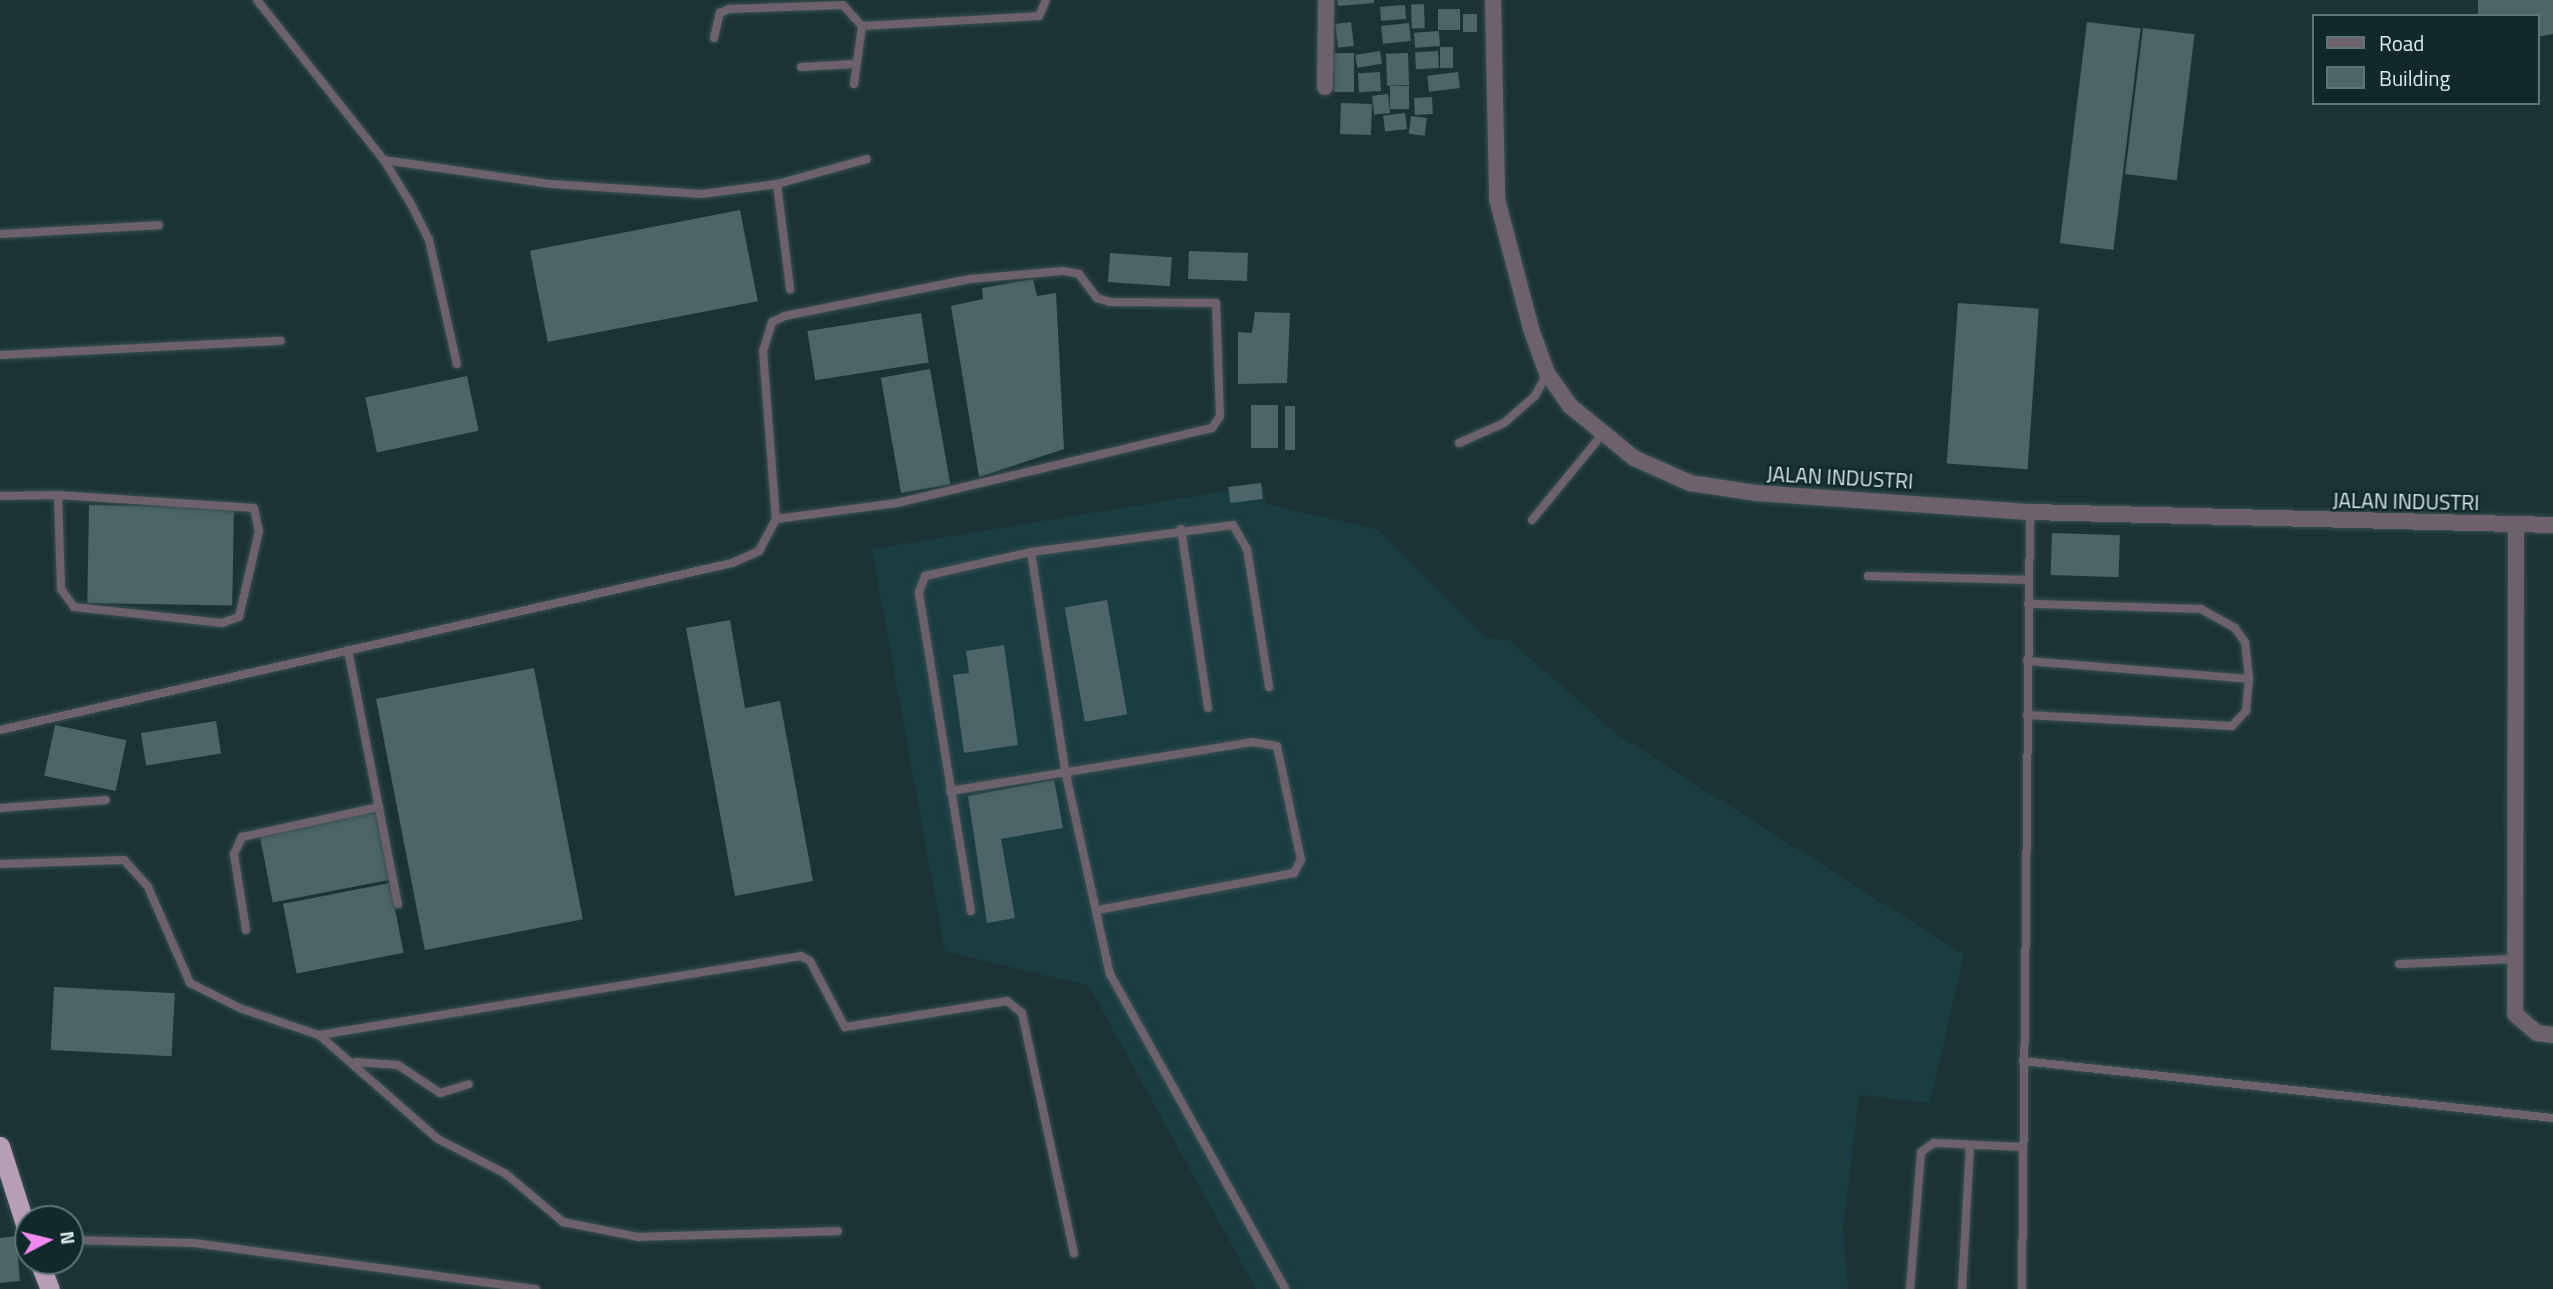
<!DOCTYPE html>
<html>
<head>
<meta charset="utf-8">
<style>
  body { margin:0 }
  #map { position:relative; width:2553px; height:1289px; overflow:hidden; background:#1b3335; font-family:"Titillium Web",sans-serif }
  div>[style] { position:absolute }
  .built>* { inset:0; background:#1a3d41 }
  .building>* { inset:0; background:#4c6568; transform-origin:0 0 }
  .roads { filter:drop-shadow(0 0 2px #3a5052) drop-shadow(0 0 2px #3a5052) }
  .service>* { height:8px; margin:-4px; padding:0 4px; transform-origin:4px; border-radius:4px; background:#6d616c }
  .minor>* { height:16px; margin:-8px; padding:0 8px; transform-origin:8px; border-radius:8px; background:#6d616c }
  .trunk>* { height:19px; margin:-9.5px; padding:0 9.5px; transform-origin:9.5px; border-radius:9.5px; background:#b89db6 }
  span { translate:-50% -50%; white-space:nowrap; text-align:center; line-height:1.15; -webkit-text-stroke:5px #11292b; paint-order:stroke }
  .street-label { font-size:21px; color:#dae8e9 }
  .legend { position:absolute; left:2312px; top:14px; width:228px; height:91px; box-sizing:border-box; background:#11292b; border:2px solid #617577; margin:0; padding:9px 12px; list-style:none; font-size:21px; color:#dae8e9 }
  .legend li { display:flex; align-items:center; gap:14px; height:35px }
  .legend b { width:35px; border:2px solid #617577 }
  .north { position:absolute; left:14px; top:1205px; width:70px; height:70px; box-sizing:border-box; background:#11292b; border:2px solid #617577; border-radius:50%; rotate:83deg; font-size:19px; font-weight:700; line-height:28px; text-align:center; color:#dae8e9 }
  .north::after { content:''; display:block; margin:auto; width:24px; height:32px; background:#f489ef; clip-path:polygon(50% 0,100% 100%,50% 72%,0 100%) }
</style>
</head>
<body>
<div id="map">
  <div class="built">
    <div style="clip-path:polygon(1262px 485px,1267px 504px,1379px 530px,1487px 638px,1509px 640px,1618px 735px,1964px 955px,1930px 1103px,1859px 1095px,1843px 1229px,1848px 1289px,1256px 1289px,1089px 986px,945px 951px,872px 549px)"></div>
  </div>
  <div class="building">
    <div style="clip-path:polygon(1337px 0,1374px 0,1374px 3px,1338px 6px)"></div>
    <div style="clip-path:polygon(2478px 0,2553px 0,2553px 34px,2537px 37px,2537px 16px,2478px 16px)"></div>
    <div style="left:1424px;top:4px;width:24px;height:13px;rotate:88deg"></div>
    <div style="left:1405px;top:5px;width:14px;height:25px;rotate:86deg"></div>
    <div style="left:1438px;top:9px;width:22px;height:21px"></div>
    <div style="left:1463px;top:14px;width:14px;height:18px"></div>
    <div style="left:1351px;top:22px;width:24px;height:16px;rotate:83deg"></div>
    <div style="left:2087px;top:22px;width:54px;height:223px;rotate:7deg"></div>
    <div style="left:1409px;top:23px;width:18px;height:28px;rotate:84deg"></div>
    <div style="left:2143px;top:28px;width:52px;height:147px;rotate:7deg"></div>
    <div style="left:1439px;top:31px;width:15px;height:25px;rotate:86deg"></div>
    <div style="left:1440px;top:47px;width:13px;height:21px"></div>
    <div style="left:1380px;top:51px;width:13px;height:25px;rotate:81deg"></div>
    <div style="left:1438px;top:51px;width:17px;height:23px;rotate:87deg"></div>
    <div style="left:1334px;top:53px;width:20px;height:39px"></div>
    <div style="left:1408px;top:53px;width:32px;height:22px;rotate:88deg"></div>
    <div style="left:1380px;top:72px;width:19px;height:22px;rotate:87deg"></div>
    <div style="left:1458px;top:72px;width:16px;height:31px;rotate:83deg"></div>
    <div style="left:1390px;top:86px;width:19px;height:23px"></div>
    <div style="left:1388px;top:94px;width:19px;height:16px;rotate:84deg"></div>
    <div style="left:1432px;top:97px;width:17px;height:18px;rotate:87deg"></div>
    <div style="left:1341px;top:103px;width:31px;height:31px;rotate:2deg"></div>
    <div style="left:1405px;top:113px;width:16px;height:22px;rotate:83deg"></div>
    <div style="left:1411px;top:116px;width:16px;height:18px;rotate:7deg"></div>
    <div style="left:740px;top:210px;width:93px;height:214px;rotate:79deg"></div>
    <div style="left:1189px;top:251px;width:59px;height:28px;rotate:2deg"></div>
    <div style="left:1110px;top:253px;width:62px;height:29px;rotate:4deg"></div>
    <div style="clip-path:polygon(1033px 279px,1037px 296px,1056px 293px,1064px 449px,979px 477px,951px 306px,983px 299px,982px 288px)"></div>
    <div style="left:1958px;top:303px;width:81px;height:161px;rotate:4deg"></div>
    <div style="clip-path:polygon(1255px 312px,1290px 313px,1287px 383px,1238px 384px,1238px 332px,1252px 333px)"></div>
    <div style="left:921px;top:313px;width:50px;height:115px;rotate:81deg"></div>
    <div style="left:930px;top:369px;width:117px;height:50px;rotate:80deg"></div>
    <div style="left:467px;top:376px;width:56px;height:104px;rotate:78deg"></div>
    <div style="left:1251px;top:405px;width:27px;height:43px"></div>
    <div style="left:1285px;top:406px;width:10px;height:44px"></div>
    <div style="left:1261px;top:483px;width:16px;height:33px;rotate:83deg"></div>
    <div style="left:89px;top:505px;width:145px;height:98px;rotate:1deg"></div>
    <div style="left:2052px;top:533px;width:68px;height:42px;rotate:2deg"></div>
    <div style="left:1107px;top:600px;width:116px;height:43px;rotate:80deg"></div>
    <div style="clip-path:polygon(730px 620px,745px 708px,780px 701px,813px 881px,735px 896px,686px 628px)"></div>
    <div style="clip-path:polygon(1004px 645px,1018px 745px,964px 753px,953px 675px,969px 673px,966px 651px)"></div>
    <div style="left:534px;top:668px;width:256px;height:161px;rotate:79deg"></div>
    <div style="left:216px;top:721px;width:33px;height:76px;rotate:81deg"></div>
    <div style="left:55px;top:725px;width:73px;height:52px;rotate:12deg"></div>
    <div style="clip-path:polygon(1054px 780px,1063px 828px,1001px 839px,1015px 918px,987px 923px,968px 796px)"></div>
    <div style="left:376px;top:810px;width:71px;height:119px;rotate:79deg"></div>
    <div style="left:390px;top:883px;width:71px;height:109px;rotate:79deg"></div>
    <div style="left:54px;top:987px;width:121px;height:63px;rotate:3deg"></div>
    <div style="clip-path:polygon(16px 1236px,20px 1281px,0 1283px,0 1238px)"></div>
  </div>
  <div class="roads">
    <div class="service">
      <div style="left:257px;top:0;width:204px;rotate:51.6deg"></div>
      <div style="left:384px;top:160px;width:52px;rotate:58.5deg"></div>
      <div style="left:411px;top:204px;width:40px;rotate:63.4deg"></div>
      <div style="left:429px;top:240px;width:127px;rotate:77.3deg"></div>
      <div style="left:714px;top:38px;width:26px;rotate:-77deg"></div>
      <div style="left:720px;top:13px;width:10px;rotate:-24deg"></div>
      <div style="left:729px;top:9px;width:114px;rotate:-2deg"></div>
      <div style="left:843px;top:5px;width:28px;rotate:48deg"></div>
      <div style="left:862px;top:26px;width:177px;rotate:-3.2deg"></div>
      <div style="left:1039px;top:16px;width:17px;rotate:-66deg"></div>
      <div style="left:801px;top:67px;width:53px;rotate:-3.2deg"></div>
      <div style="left:854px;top:84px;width:59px;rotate:-82.1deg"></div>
      <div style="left:384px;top:160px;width:169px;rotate:8.2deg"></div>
      <div style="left:551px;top:184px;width:151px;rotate:3.8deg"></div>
      <div style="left:702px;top:194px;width:76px;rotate:-7.6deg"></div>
      <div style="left:777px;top:184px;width:93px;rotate:-15.5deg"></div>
      <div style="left:777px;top:184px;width:106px;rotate:82.9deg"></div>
      <div style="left:0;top:234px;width:159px;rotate:-3.2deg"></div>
      <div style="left:0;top:355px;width:281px;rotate:-2.9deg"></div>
      <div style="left:1459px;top:443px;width:49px;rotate:-24deg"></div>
      <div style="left:1504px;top:423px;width:41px;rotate:-41.1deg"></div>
      <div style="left:1535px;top:396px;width:26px;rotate:-62deg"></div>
      <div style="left:0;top:496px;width:58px;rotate:-1deg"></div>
      <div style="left:58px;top:495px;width:196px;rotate:3.8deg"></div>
      <div style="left:254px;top:508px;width:24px;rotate:78deg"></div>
      <div style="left:259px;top:531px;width:88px;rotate:103.1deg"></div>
      <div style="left:239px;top:617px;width:18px;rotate:161deg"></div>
      <div style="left:222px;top:623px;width:149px;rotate:-173.8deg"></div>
      <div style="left:74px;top:607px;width:22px;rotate:-126deg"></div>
      <div style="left:61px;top:589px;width:94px;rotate:-91.8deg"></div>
      <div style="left:1532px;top:520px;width:109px;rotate:-50.6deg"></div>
      <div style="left:1181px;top:529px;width:181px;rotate:81.4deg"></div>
      <div style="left:1031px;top:552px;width:221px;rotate:81.1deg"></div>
      <div style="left:1065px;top:770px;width:209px;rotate:77.6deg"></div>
      <div style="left:1110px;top:974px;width:360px;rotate:60.9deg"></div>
      <div style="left:1868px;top:576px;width:160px;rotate:1.4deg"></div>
      <div style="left:348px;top:650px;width:259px;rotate:78.9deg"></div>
      <div style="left:2027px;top:661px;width:223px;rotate:4.6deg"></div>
      <div style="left:2027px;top:715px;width:205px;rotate:3.1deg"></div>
      <div style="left:2232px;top:726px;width:21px;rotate:-47deg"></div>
      <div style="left:2246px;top:711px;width:32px;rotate:-85deg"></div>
      <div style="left:2249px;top:679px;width:37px;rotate:-96deg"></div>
      <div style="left:2245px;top:642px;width:17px;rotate:-126deg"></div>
      <div style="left:2235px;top:628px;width:39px;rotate:-151deg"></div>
      <div style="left:2201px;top:609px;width:173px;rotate:-178.3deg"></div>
      <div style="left:0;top:730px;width:751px;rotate:-12.85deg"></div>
      <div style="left:732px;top:563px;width:30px;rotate:-24deg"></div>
      <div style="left:759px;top:551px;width:36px;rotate:-62deg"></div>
      <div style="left:776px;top:519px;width:122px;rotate:-7.5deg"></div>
      <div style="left:897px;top:503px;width:324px;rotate:-13.4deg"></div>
      <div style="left:1212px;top:428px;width:14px;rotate:-56deg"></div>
      <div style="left:1220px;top:416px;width:113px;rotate:-92deg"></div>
      <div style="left:1216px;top:303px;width:106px;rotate:-179.5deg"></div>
      <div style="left:1110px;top:302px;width:14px;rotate:-163deg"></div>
      <div style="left:1097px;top:298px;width:30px;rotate:-127deg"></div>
      <div style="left:1079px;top:274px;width:16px;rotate:-169deg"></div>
      <div style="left:1063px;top:271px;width:93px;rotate:175.1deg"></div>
      <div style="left:970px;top:279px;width:189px;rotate:168.7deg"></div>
      <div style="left:785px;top:316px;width:14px;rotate:155deg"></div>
      <div style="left:772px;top:322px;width:30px;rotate:107deg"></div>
      <div style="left:763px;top:351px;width:169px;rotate:85.6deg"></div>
      <div style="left:950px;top:791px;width:306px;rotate:-9.2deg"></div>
      <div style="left:1252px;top:742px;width:25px;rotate:9deg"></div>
      <div style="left:1277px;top:746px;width:116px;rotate:78.1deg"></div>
      <div style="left:1301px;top:860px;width:15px;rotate:118deg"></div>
      <div style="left:1294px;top:873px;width:199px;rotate:169.3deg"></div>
      <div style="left:0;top:808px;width:106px;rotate:-4.3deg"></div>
      <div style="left:0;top:864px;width:124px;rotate:-1.8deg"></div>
      <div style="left:124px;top:860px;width:36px;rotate:48deg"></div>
      <div style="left:148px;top:887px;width:105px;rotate:66.4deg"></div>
      <div style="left:190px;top:983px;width:58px;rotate:26.6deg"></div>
      <div style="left:242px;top:1009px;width:81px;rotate:18.7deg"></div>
      <div style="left:319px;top:1035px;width:488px;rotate:-9.3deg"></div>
      <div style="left:801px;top:956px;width:10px;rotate:29deg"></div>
      <div style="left:810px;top:961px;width:75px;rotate:62.1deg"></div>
      <div style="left:845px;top:1027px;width:164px;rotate:-9.1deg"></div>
      <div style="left:1007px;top:1001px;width:19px;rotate:39deg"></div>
      <div style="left:1022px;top:1013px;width:246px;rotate:77.8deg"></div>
      <div style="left:971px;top:911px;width:323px;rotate:-99.3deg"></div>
      <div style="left:919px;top:592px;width:17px;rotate:-69deg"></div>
      <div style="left:925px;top:576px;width:109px;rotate:-12.8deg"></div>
      <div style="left:1031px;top:552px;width:204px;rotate:-7.6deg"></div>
      <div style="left:1233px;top:525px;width:28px;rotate:60deg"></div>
      <div style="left:1247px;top:549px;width:140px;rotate:80.9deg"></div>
      <div style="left:246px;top:930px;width:77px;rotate:-99deg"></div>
      <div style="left:234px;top:854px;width:19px;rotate:-65deg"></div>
      <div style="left:242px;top:837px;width:140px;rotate:-12.4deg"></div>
      <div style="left:2399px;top:964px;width:116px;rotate:-2.5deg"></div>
      <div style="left:319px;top:1035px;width:158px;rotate:41.2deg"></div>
      <div style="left:438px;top:1139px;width:76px;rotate:27.2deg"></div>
      <div style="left:506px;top:1174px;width:75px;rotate:40.1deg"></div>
      <div style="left:563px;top:1222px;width:76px;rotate:11.3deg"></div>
      <div style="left:638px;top:1237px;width:200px;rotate:-1.7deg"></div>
      <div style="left:2023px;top:1061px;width:533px;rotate:6.14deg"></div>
      <div style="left:356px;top:1062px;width:42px;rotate:4.1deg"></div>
      <div style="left:398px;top:1065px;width:50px;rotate:33.7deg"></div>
      <div style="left:440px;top:1093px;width:30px;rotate:-17deg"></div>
      <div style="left:70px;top:1240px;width:124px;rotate:1.4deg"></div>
      <div style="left:194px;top:1243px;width:345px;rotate:7.7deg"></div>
      <div style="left:1910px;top:1289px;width:137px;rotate:-85.4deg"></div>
      <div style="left:1921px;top:1152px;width:16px;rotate:-35deg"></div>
      <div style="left:1934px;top:1143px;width:89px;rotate:2.6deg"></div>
      <div style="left:1962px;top:1289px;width:144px;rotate:-86.8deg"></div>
      <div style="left:2022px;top:1289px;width:777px;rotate:-89.41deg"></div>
    </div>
    <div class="minor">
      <div style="left:1493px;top:0;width:199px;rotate:88.8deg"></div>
      <div style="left:1497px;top:199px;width:134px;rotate:75.3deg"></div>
      <div style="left:1531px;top:329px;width:47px;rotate:70deg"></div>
      <div style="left:1547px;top:373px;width:39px;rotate:55deg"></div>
      <div style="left:1569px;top:405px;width:84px;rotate:39.2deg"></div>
      <div style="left:1634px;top:458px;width:61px;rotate:24.1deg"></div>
      <div style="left:1690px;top:483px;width:68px;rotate:8.5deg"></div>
      <div style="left:1757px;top:493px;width:274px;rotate:4deg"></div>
      <div style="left:2030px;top:512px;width:523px;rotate:1.42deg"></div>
      <div style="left:1325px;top:87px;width:87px;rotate:-89.3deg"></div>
      <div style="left:2516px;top:525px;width:489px;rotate:90.1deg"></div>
      <div style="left:2515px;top:1014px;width:29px;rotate:41deg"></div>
      <div style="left:2537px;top:1033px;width:16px;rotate:7deg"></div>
    </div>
    <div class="trunk">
      <div style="left:0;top:1146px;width:92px;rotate:72.3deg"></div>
      <div style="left:39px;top:1261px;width:30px;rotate:69deg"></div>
    </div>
  </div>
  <div class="street-label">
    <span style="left:1840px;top:477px;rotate:3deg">JALAN INDUSTRI</span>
    <span style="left:2406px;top:501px;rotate:1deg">JALAN INDUSTRI</span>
  </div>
  <ul class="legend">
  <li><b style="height:9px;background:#6d616c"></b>Road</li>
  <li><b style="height:19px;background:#4c6568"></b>Building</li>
  </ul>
  <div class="north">N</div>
</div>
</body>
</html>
